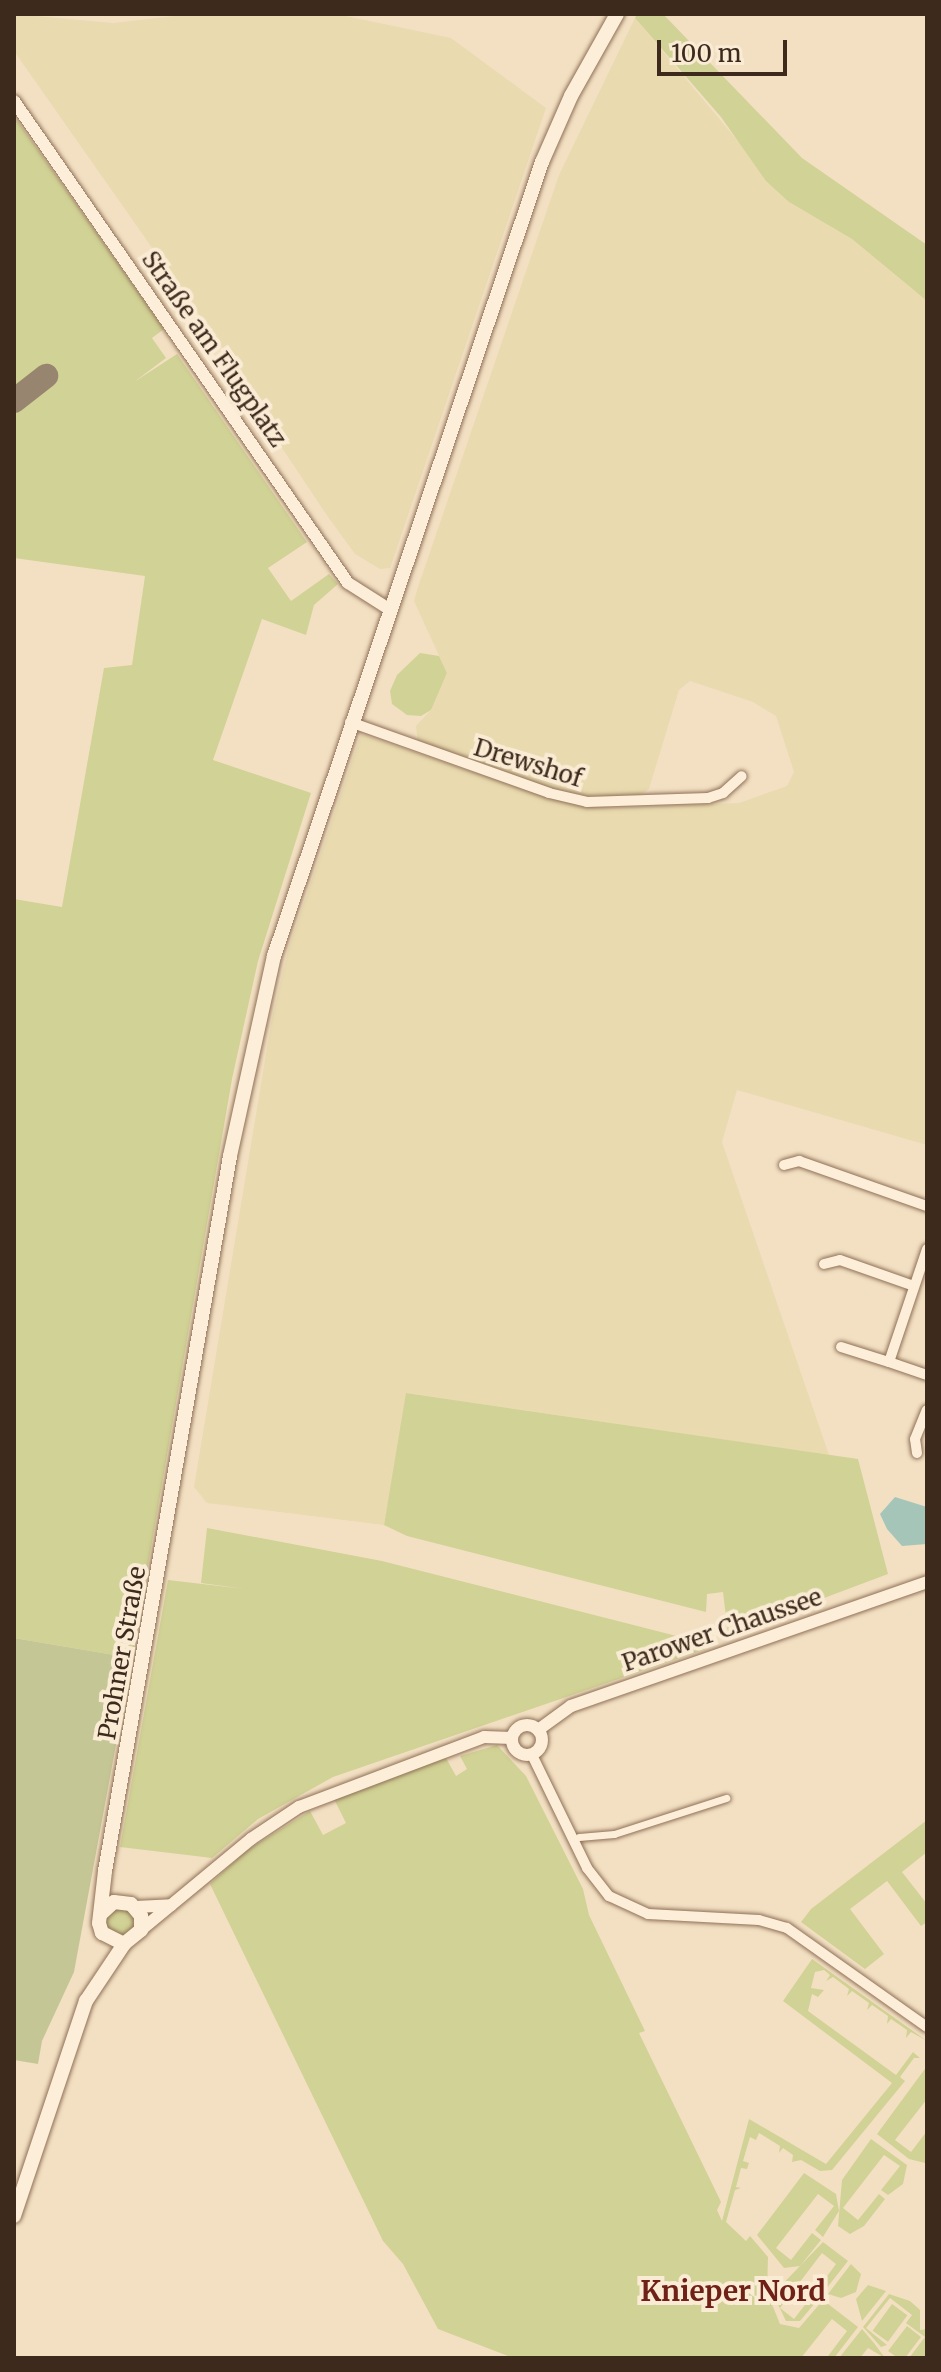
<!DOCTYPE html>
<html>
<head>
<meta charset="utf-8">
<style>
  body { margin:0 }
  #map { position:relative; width:941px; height:2372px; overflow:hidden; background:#f3e0c3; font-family:Merriweather,serif }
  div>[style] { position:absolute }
  .farmland>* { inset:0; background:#e9daaf }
  .green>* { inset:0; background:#d1d295; transform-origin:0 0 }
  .cemetery>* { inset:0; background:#c5c695 }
  .water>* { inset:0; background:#a6c5b9 }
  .taxiway>* { height:24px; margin:-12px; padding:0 12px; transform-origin:12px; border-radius:12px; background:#988570 }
  .roads { filter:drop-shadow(0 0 2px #8f7057) drop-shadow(0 0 2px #8f7057) }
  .pedestrian>* { height:7px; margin:-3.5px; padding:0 3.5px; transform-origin:3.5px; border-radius:3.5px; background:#fceed8 }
  .minor>* { height:10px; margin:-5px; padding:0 5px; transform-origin:5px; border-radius:5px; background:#fceed8 }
  .tertiary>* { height:12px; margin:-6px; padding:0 6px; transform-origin:6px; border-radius:6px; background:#fceed8 }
  .tertiary>.ring { margin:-6px; padding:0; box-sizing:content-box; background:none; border:12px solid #fceed8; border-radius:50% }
  .secondary>* { height:14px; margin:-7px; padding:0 7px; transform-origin:7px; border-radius:7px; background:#fceed8 }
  span { translate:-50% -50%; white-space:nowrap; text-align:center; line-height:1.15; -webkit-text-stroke:8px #f9ebd4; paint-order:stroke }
  .street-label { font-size:24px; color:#3e2a1d }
  .quarter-label { font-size:28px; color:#6f2118; font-weight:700 }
  .frame { position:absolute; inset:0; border:16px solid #3e2a1d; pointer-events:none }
  .scale { position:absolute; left:657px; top:40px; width:130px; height:36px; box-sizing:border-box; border:4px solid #3e2a1d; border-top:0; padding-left:10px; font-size:24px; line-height:28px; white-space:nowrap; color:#3e2a1d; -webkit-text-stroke:6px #f9ebd4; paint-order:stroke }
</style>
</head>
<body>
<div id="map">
  <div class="farmland">
    <div style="clip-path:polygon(14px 14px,113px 23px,192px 14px,336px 14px,451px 38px,546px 108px,390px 568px,380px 569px,355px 554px,328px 517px,264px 421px,263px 406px,14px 51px)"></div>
    <div style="clip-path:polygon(635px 18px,789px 202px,852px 239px,927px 301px,927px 1145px,737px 1090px,722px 1142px,829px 1455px,407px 1393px,384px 1525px,207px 1503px,194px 1487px,272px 1018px,288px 950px,361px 734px,540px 795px,613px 808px,739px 803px,787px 786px,794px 772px,776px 716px,753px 702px,690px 681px,679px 690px,649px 789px,637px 797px,593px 797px,545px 787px,418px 742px,416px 726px,431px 710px,447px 673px,414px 601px,418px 587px,559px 175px)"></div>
  </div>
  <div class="green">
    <div style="clip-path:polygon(637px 14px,663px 14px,802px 158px,927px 245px,927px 301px,852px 239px,789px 202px,766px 181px,721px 117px,635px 18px)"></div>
    <div style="clip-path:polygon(14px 116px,164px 329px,152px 338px,166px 358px,134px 382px,177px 354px,307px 542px,268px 568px,291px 601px,329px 574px,338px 584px,314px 605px,306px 635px,262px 619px,213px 760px,311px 793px,258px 961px,232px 1079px,132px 1658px,14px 1638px,14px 899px,62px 907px,104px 668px,132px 665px,145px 576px,14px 558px)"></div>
    <div style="clip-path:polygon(420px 653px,439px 656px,447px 673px,431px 710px,421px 716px,407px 715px,392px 704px,390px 691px,397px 675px)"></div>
    <div style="clip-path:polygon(406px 1393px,858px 1459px,888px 1574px,728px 1634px,723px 1592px,707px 1594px,706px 1612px,407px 1536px,384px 1525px)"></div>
    <div style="clip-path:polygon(207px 1528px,382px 1561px,704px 1643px,706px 1649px,333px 1777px,258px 1819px,212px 1858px,120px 1847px,168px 1580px,245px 1589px,201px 1583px)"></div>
    <div style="clip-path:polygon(497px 1745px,526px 1776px,583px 1889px,589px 1915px,645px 2031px,639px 2033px,721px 2202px,717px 2210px,722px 2221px,749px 2119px,826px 2164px,892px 2083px,783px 2001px,812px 1959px,927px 2041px,911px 2032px,906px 2038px,907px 2030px,891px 2019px,887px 2024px,888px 2016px,872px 2005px,867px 2010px,869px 2003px,852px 1991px,847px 1996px,849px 1989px,833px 1977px,826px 1981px,830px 1975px,824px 1970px,815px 1972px,811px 1988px,824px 1990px,818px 1997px,812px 1994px,808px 2011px,896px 2075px,913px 2052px,920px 2058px,914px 2058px,900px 2077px,905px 2081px,832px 2170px,820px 2171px,801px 2160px,792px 2162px,793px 2155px,783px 2148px,779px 2153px,780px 2146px,759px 2133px,756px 2140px,750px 2137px,743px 2161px,749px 2163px,747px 2169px,741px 2168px,736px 2187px,741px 2188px,735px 2190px,726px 2222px,746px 2241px,750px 2236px,768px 2257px,767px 2292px,780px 2324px,799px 2328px,823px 2300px,858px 2327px,834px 2358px,828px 2356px,847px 2331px,832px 2319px,801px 2358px,513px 2358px,438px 2329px,403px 2264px,383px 2241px,210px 1884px,246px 1851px,310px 1811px,323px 1835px,346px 1823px,333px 1797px,446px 1758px,456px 1776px,467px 1769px,460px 1756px)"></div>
    <div style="clip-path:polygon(927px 1820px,927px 1852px,902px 1872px,927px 1904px,927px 1922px,921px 1926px,887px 1881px,850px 1909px,884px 1954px,865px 1969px,801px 1922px,811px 1909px)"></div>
    <div style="clip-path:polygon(115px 1908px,131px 1910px,138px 1924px,129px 1938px,109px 1935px,104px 1920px)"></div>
    <div style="clip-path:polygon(927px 2066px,927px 2099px,895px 2140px,911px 2152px,927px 2131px,925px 2163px,909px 2159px,877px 2134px)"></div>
    <div style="clip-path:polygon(871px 2139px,907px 2165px,903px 2184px,888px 2195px,881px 2190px,900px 2166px,884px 2155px,843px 2208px,858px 2220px,879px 2194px,885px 2199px,864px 2226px,850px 2234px,838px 2226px,842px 2180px)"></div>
    <div style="clip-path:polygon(804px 2173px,836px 2194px,839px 2211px,823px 2237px,815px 2230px,834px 2206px,818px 2194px,776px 2248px,791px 2260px,812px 2233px,821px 2240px,800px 2266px,784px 2268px,757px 2235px)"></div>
    <div style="clip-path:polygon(823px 2242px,848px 2261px,822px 2294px,817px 2290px,836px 2264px,822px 2253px,780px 2308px,794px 2319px,814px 2293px,820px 2297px,800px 2321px,786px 2321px,773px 2294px)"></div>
    <div style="clip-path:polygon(851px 2264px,861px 2274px,856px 2292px,841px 2298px,828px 2294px)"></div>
    <div style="clip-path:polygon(868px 2285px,886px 2291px,862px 2321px,856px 2299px)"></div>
    <div style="clip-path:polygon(889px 2294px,910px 2301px,920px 2310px,920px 2330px,927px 2329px,927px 2358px,909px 2358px,925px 2337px,906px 2323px,912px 2315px,890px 2298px,866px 2328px,887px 2345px,881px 2347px,863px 2327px)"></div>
    <div style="left:892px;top:2304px;width:19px;height:33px;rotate:36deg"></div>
    <div style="clip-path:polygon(907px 2326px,921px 2337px,905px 2358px,898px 2358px,888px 2351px)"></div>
    <div style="clip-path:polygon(862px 2329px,874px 2343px,885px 2358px,868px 2348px,860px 2358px,839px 2358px)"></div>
  </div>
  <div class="cemetery">
    <div style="clip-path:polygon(14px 1638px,132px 1658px,74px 1972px,42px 2041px,38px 2064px,14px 2060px)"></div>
  </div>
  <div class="water">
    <div style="clip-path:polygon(895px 1497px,927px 1507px,927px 1544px,902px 1546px,887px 1529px,880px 1514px)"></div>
  </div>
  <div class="taxiway">
    <div style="left:14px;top:401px;width:41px;rotate:-38deg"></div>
  </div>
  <div class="roads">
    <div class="pedestrian">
      <div style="left:579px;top:1837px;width:35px;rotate:-5deg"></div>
      <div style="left:614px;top:1834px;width:118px;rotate:-17.8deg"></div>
    </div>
    <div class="minor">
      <div style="left:350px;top:722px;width:211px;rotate:19.6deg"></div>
      <div style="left:549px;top:793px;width:39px;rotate:13deg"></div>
      <div style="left:587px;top:802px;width:121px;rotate:-1.9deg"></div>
      <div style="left:708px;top:798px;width:16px;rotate:-18deg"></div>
      <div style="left:723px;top:793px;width:25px;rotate:-42deg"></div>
      <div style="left:784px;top:1165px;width:16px;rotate:-15deg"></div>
      <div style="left:799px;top:1161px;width:136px;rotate:19.4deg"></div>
      <div style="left:927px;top:1249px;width:119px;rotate:108.6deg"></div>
      <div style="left:889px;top:1362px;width:40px;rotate:18.9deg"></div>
      <div style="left:824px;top:1264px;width:16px;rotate:-14deg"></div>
      <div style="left:840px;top:1260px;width:78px;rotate:19.4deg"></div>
      <div style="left:841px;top:1347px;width:50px;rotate:17.4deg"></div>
      <div style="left:917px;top:1453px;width:14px;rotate:-98deg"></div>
      <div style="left:915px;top:1439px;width:31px;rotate:-68deg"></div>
      <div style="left:532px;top:1755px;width:126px;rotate:64deg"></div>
      <div style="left:587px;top:1868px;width:36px;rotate:52deg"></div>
      <div style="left:609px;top:1896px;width:43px;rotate:24.8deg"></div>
      <div style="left:648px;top:1914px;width:111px;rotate:3.1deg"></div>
      <div style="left:759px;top:1920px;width:29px;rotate:16deg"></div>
      <div style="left:787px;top:1928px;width:171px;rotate:35.3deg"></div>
    </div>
    <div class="tertiary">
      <div style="left:14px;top:101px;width:586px;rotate:55.28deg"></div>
      <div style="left:348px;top:583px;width:49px;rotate:32.4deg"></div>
      <div class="ring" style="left:512px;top:1725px;width:18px;height:18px"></div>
      <div style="left:538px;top:1730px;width:41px;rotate:-36deg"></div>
      <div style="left:571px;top:1706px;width:377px;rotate:-19.2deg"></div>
      <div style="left:136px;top:1907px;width:35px;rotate:-3deg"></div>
      <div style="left:141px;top:1930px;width:143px;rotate:-39.6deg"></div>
      <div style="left:251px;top:1839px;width:58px;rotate:-33.7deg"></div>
      <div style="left:299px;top:1807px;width:198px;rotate:-20.7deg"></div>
      <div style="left:484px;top:1737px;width:28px;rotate:2deg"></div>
    </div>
    <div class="secondary">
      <div style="left:102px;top:1913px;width:16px;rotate:-43deg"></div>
      <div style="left:114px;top:1902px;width:17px;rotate:7deg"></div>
      <div style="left:131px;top:1904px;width:16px;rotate:50deg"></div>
      <div style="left:141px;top:1916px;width:14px;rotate:90deg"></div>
      <div style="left:141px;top:1930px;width:22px;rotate:141deg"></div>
      <div style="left:124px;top:1944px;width:25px;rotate:-153deg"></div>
      <div style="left:102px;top:1933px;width:10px;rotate:-107deg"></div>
      <div style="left:99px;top:1923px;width:52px;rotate:-83.4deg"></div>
      <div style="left:105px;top:1871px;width:726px;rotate:-80.08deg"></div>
      <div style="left:230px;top:1156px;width:205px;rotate:-77.6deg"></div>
      <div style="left:274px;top:956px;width:838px;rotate:-71.35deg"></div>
      <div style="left:542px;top:162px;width:72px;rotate:-66.3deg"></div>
      <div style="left:571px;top:96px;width:94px;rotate:-60.7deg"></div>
      <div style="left:14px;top:2216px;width:227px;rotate:-71.5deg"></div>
      <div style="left:86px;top:2001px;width:69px;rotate:-56.3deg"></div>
    </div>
  </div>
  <div class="street-label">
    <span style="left:214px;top:349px;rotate:55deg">Straße am Flugplatz</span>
    <span style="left:528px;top:763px;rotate:17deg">Drewshof</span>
    <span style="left:722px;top:1630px;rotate:-19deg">Parower Chaussee</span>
    <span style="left:122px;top:1653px;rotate:-80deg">Prohner Straße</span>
  </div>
  <div class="quarter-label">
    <span style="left:733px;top:2291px">Knieper Nord</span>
  </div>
  <div class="frame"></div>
  <div class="scale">100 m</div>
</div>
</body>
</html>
